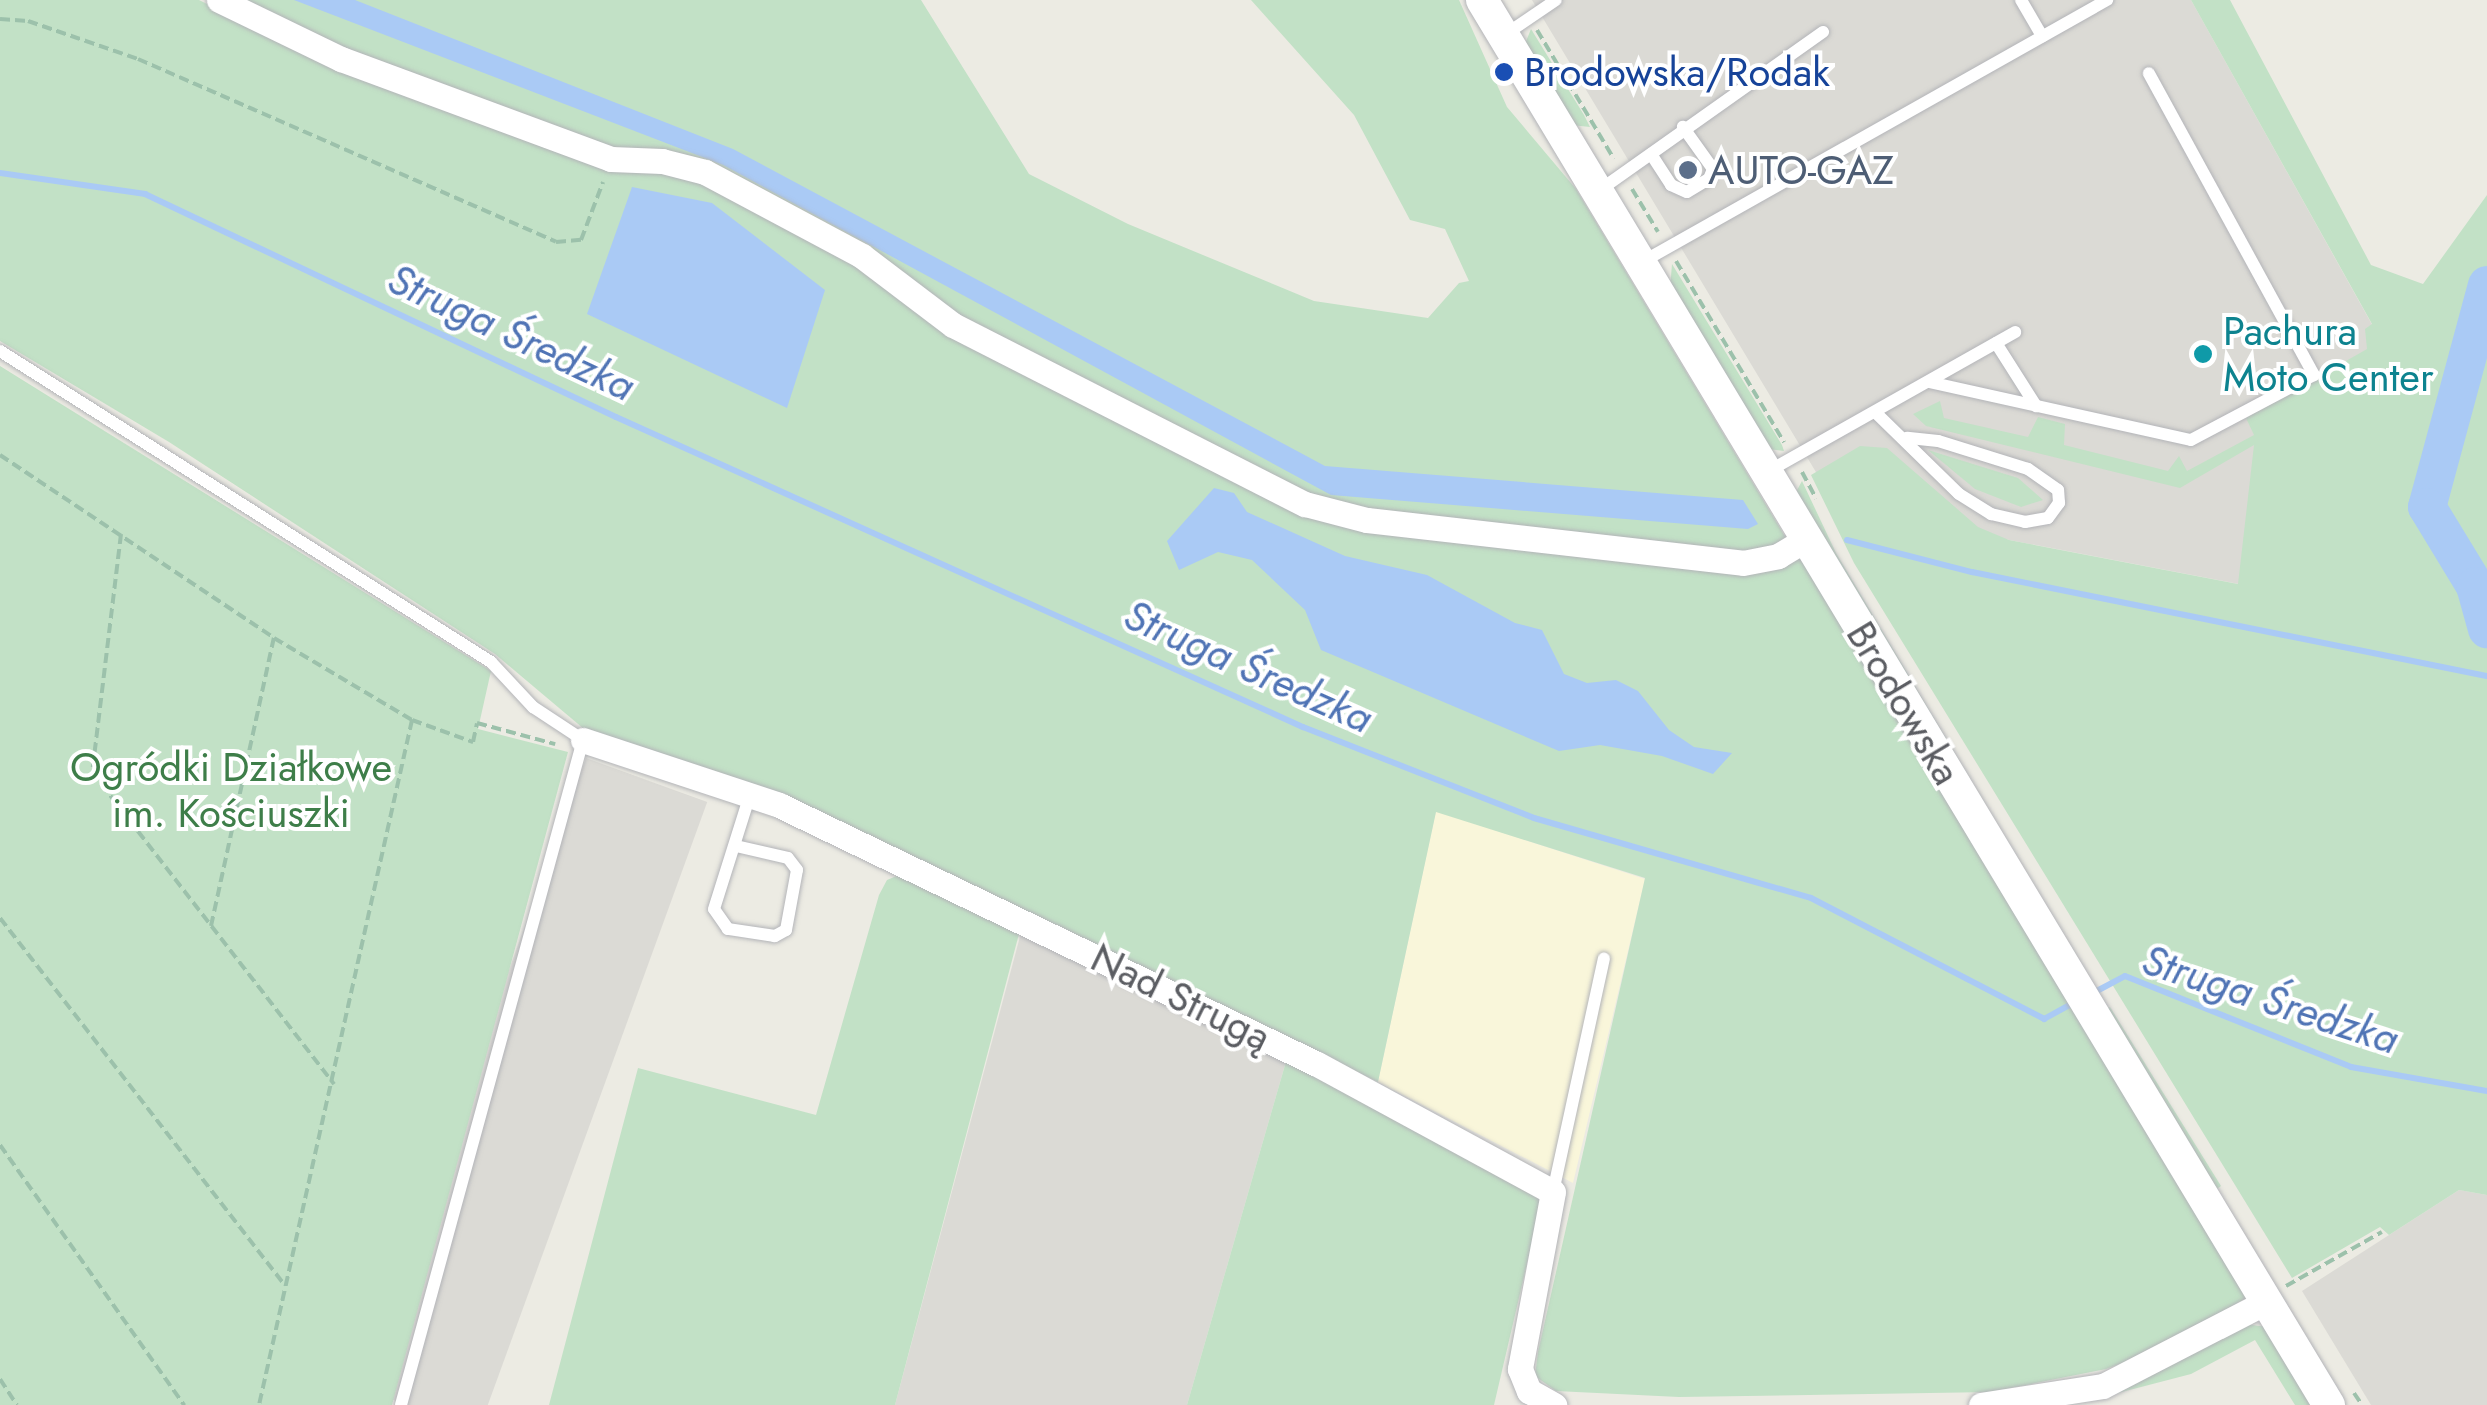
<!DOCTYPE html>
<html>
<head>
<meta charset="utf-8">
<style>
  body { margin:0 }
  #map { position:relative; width:2487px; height:1405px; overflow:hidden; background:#ecebe3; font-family:Jost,sans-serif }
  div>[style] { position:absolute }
  .commercial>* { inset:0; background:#f9f6da }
  .industrial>* { inset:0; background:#dbdad5; transform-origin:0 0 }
  .green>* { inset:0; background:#c2e1c6 }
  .water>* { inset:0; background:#aacaf5 }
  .stream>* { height:6px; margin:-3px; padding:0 3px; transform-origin:3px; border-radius:3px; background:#aacaf5 }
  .river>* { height:38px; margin:-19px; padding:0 19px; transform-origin:19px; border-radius:19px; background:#aacaf5 }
  .path>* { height:4px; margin-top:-2px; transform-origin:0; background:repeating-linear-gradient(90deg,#9cc1ab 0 10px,transparent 0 15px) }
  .roads { filter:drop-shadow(0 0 2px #b3b4b8) drop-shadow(0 0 2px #b3b4b8) }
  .service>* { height:12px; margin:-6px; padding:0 6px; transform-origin:6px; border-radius:6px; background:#fff }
  .minor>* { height:25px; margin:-12.5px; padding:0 12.5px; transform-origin:12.5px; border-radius:12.5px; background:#fff }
  .tertiary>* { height:32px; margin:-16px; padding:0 16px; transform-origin:16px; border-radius:16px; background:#fff }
  .dots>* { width:28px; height:28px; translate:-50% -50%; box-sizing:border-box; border:5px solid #fff; border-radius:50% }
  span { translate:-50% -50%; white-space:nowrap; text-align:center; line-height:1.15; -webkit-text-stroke:8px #fff; paint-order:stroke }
  .transit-label { font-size:40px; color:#164399 }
  .left { translate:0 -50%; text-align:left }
  .service-label { font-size:40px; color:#4e5e75 }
  .culture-label { font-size:40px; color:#0d838f }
  .street-label { font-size:40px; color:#5b5d62 }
  .park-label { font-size:40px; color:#3e7e49 }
  .water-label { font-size:42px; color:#5074b5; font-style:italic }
</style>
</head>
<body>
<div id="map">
  <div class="commercial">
    <div style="clip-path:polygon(1436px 811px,1645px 879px,1573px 1183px,1378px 1082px)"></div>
  </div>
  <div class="industrial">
    <div style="clip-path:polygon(1532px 0,2191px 0,2394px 364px,2255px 445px,2239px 584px,1837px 507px)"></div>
    <div style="left:586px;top:758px;width:129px;height:669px;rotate:20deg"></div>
    <div style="clip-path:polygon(1022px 929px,1287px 1058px,1187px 1405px,895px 1405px)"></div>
    <div style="clip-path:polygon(2459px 1190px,2487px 1195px,2487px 1405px,2371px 1405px,2302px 1291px)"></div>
  </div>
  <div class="green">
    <div style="clip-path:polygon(0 0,199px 0,344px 72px,702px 179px,1364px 526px,1799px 555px,2248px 1297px,2154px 1351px,2106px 1369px,1991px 1392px,1679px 1397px,1556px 1391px,1535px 1376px,1538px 1352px,1645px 878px,1436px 812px,1378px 1082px,1055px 924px,584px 729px,495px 654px,169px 442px,0 341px)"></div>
    <div style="clip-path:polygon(235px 0,921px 0,1029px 174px,1128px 224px,1314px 301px,1428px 318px,1459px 283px,1469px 281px,1445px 229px,1410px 220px,1354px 115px,1251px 0,1459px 0,1507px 107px,1576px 189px,1786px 538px,1761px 552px,1681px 548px,1329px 505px,1021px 354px,750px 189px,613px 153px,320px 42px)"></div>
    <div style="clip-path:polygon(2191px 0,2230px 0,2371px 265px,2423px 284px,2487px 195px,2487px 1195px,2459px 1190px,2389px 1235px,2380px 1227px,2292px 1278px,1854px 563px,1811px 475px,1860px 446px,1887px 448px,1978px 527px,2009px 540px,2238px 584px,2254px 445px,2180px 488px,1926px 426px,1913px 414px,1940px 401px,1944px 418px,2028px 437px,2038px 417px,2065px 424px,2064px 445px,2168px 471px,2179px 456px,2187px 471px,2254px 435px,2246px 418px,2367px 349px,2365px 329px,2372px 324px)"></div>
    <div style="clip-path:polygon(1531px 29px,1584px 115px,1590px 127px,1571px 125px,1525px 44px)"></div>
    <div style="clip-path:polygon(1672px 264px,1782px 445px,1784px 451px,1768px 449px,1670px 289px)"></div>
    <div style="clip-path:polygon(0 366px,491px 671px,478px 729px,568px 752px,392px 1405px,0 1405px)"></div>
    <div style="clip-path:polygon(1928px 450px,2018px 478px,2043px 500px,2021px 507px,1975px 489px)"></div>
    <div style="clip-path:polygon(1802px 481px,1836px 553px,2080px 964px,1796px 492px)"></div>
    <div style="clip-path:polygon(899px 875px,1020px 930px,895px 1405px,549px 1405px,638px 1068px,816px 1115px,879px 895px,887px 880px)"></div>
    <div style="clip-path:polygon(2110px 1007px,2221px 1186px,2214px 1191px,2107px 1009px)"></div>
    <div style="clip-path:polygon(1287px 1058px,1543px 1195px,1494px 1405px,1187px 1405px)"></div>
    <div style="clip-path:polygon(2245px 1324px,2267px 1327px,2314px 1405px,2295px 1405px,2255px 1340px,2191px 1374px,2118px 1393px)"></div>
  </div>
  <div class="water">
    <div style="clip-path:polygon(294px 0,355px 0,733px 149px,1325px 466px,1743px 500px,1758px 524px,1748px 529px,1331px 495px,723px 165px)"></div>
    <div style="clip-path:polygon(632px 187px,712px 203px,825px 290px,787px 408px,587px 314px)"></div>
    <div style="clip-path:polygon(1214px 488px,1234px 493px,1247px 512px,1345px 556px,1427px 575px,1515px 623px,1542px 630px,1564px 674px,1587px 683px,1616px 680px,1638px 691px,1669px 730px,1694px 747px,1732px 753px,1713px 774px,1662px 756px,1600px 745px,1559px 751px,1321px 650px,1305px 610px,1252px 560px,1218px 552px,1179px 570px,1167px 541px)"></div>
  </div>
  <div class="stream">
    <div style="left:0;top:173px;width:147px;rotate:8.2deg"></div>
    <div style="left:145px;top:194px;width:521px;rotate:25.34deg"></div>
    <div style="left:616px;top:417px;width:754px;rotate:24.29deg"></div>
    <div style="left:1303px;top:727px;width:248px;rotate:21.5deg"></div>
    <div style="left:1534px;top:818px;width:288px;rotate:16.1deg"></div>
    <div style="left:1811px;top:898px;width:263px;rotate:27.4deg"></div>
    <div style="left:2044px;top:1019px;width:33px;rotate:-29deg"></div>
    <div style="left:1847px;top:540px;width:129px;rotate:14.4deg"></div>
    <div style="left:1972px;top:572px;width:525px;rotate:11.42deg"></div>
    <div style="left:2093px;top:993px;width:36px;rotate:-28deg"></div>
    <div style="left:2125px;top:976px;width:244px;rotate:21.9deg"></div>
    <div style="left:2351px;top:1067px;width:138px;rotate:10deg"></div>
  </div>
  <div class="river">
    <div style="left:2487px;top:285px;width:230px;rotate:105.1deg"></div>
    <div style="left:2427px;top:507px;width:92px;rotate:58.7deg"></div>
    <div style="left:2475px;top:586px;width:45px;rotate:74.4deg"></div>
  </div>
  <div class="path">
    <div style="left:0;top:19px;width:28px;rotate:4deg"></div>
    <div style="left:28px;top:21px;width:116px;rotate:19.1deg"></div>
    <div style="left:138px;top:59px;width:456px;rotate:23.6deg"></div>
    <div style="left:556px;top:242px;width:25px;rotate:-5deg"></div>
    <div style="left:581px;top:240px;width:62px;rotate:-69.2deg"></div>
    <div style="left:1537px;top:30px;width:150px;rotate:59.2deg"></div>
    <div style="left:1632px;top:189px;width:50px;rotate:58.8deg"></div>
    <div style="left:1676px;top:261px;width:211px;rotate:59.2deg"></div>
    <div style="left:0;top:455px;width:329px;rotate:33.7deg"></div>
    <div style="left:274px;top:638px;width:161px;rotate:30.7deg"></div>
    <div style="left:412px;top:720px;width:702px;rotate:102.59deg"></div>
    <div style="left:1802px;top:472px;width:30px;rotate:62deg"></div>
    <div style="left:121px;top:534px;width:240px;rotate:96.9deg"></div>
    <div style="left:92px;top:772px;width:395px;rotate:52.2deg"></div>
    <div style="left:412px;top:720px;width:65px;rotate:19.8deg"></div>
    <div style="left:473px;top:742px;width:19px;rotate:-78deg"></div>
    <div style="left:477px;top:723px;width:81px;rotate:15.1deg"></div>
    <div style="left:0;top:918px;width:465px;rotate:52.2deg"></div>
    <div style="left:211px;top:926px;width:295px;rotate:-77.7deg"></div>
    <div style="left:0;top:1145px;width:319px;rotate:54.7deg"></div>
    <div style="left:2286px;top:1286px;width:110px;rotate:-29.4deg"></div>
    <div style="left:0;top:1379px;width:31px;rotate:57deg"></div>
    <div style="left:2354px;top:1393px;width:14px;rotate:56deg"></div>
  </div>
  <div class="roads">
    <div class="service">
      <div style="left:2021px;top:0;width:42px;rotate:59.7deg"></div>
      <div style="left:1506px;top:34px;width:60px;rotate:-34.2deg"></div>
      <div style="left:1651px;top:154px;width:37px;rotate:57deg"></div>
      <div style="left:1671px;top:185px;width:17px;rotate:24deg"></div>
      <div style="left:1687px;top:192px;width:26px;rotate:-31deg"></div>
      <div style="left:1709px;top:179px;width:11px;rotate:-68deg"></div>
      <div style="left:1713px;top:169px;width:52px;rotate:-125.5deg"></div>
      <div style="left:1597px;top:192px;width:277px;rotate:-35.3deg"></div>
      <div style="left:1642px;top:262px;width:534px;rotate:-29.4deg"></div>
      <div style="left:1996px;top:343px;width:75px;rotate:57.6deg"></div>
      <div style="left:0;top:351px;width:581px;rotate:32.35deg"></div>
      <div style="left:491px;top:662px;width:62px;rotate:47deg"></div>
      <div style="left:533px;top:707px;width:60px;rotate:33.4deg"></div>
      <div style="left:583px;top:740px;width:689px;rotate:105.31deg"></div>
      <div style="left:1929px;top:382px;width:268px;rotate:12.5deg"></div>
      <div style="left:2191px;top:440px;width:139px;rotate:-27.9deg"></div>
      <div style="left:2314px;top:375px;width:344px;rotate:-118.7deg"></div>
      <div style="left:1875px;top:412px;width:117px;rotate:44.3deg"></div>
      <div style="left:1959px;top:494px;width:38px;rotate:32deg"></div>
      <div style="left:1991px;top:514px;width:35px;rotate:13deg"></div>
      <div style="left:2025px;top:522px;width:23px;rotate:-10deg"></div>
      <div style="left:2048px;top:518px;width:19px;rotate:-54deg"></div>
      <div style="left:2059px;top:503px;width:13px;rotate:-94deg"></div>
      <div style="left:2058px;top:490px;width:37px;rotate:-145deg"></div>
      <div style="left:2028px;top:469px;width:94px;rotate:-162.7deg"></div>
      <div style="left:1938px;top:441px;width:31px;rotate:-174deg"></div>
      <div style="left:1767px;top:472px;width:285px;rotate:-29.4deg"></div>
      <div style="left:736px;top:846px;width:53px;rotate:13deg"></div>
      <div style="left:788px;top:858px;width:15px;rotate:53deg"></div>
      <div style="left:797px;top:870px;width:61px;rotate:100.4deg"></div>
      <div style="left:786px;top:930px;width:13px;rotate:151deg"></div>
      <div style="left:775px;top:936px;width:48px;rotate:-171.5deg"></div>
      <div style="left:728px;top:929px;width:24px;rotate:-125deg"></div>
      <div style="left:714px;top:909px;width:120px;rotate:-72.5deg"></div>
      <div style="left:1553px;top:1192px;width:239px;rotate:-77.7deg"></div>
    </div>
    <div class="minor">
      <div style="left:219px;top:0;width:136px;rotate:25.8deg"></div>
      <div style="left:341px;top:59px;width:288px;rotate:20.3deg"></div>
      <div style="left:611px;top:159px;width:51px;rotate:2.2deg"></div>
      <div style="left:662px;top:161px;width:44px;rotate:14.3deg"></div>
      <div style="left:705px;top:172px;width:178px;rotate:28.1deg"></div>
      <div style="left:862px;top:256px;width:114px;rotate:37.2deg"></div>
      <div style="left:953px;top:325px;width:395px;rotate:27deg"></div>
      <div style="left:1305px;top:504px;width:64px;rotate:14.5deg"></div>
      <div style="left:1367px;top:520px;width:378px;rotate:6.5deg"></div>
      <div style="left:1743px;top:563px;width:36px;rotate:-11deg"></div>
      <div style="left:1778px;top:556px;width:31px;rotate:-31deg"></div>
      <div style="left:583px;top:740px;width:206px;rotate:18.3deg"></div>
      <div style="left:779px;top:805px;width:597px;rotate:25.71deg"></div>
      <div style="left:1317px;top:1064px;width:268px;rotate:28.5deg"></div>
      <div style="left:1553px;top:1192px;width:180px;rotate:100.6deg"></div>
      <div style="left:1520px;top:1369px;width:24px;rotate:68deg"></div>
      <div style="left:1529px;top:1391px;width:29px;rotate:29deg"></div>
      <div style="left:1981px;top:1405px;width:123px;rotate:-8.9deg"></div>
      <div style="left:2103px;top:1386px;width:183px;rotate:-27.3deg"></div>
    </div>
    <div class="tertiary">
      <div style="left:1482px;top:0;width:1641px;rotate:58.92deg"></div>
    </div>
  </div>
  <div class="dots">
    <div style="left:1504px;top:72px;background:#1a4fb4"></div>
    <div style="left:1688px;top:170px;background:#5c6f8a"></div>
    <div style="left:2203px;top:354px;background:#0f9aa8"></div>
  </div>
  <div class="transit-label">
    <span class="left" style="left:1524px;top:72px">Brodowska/Rodak</span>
  </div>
  <div class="service-label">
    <span class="left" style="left:1708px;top:170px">AUTO-GAZ</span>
  </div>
  <div class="culture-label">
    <span class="left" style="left:2223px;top:354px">Pachura<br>Moto Center</span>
  </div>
  <div class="street-label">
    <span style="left:1904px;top:703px;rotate:59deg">Brodowska</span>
    <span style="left:1181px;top:997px;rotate:26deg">Nad Strugą</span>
  </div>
  <div class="park-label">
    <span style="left:231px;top:790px">Ogródki Działkowe<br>im. Kościuszki</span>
  </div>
  <div class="water-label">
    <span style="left:511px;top:333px;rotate:25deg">Struga Średzka</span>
    <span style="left:1248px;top:667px;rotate:24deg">Struga Średzka</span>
    <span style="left:2270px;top:1000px;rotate:18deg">Struga Średzka</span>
  </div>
</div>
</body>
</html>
